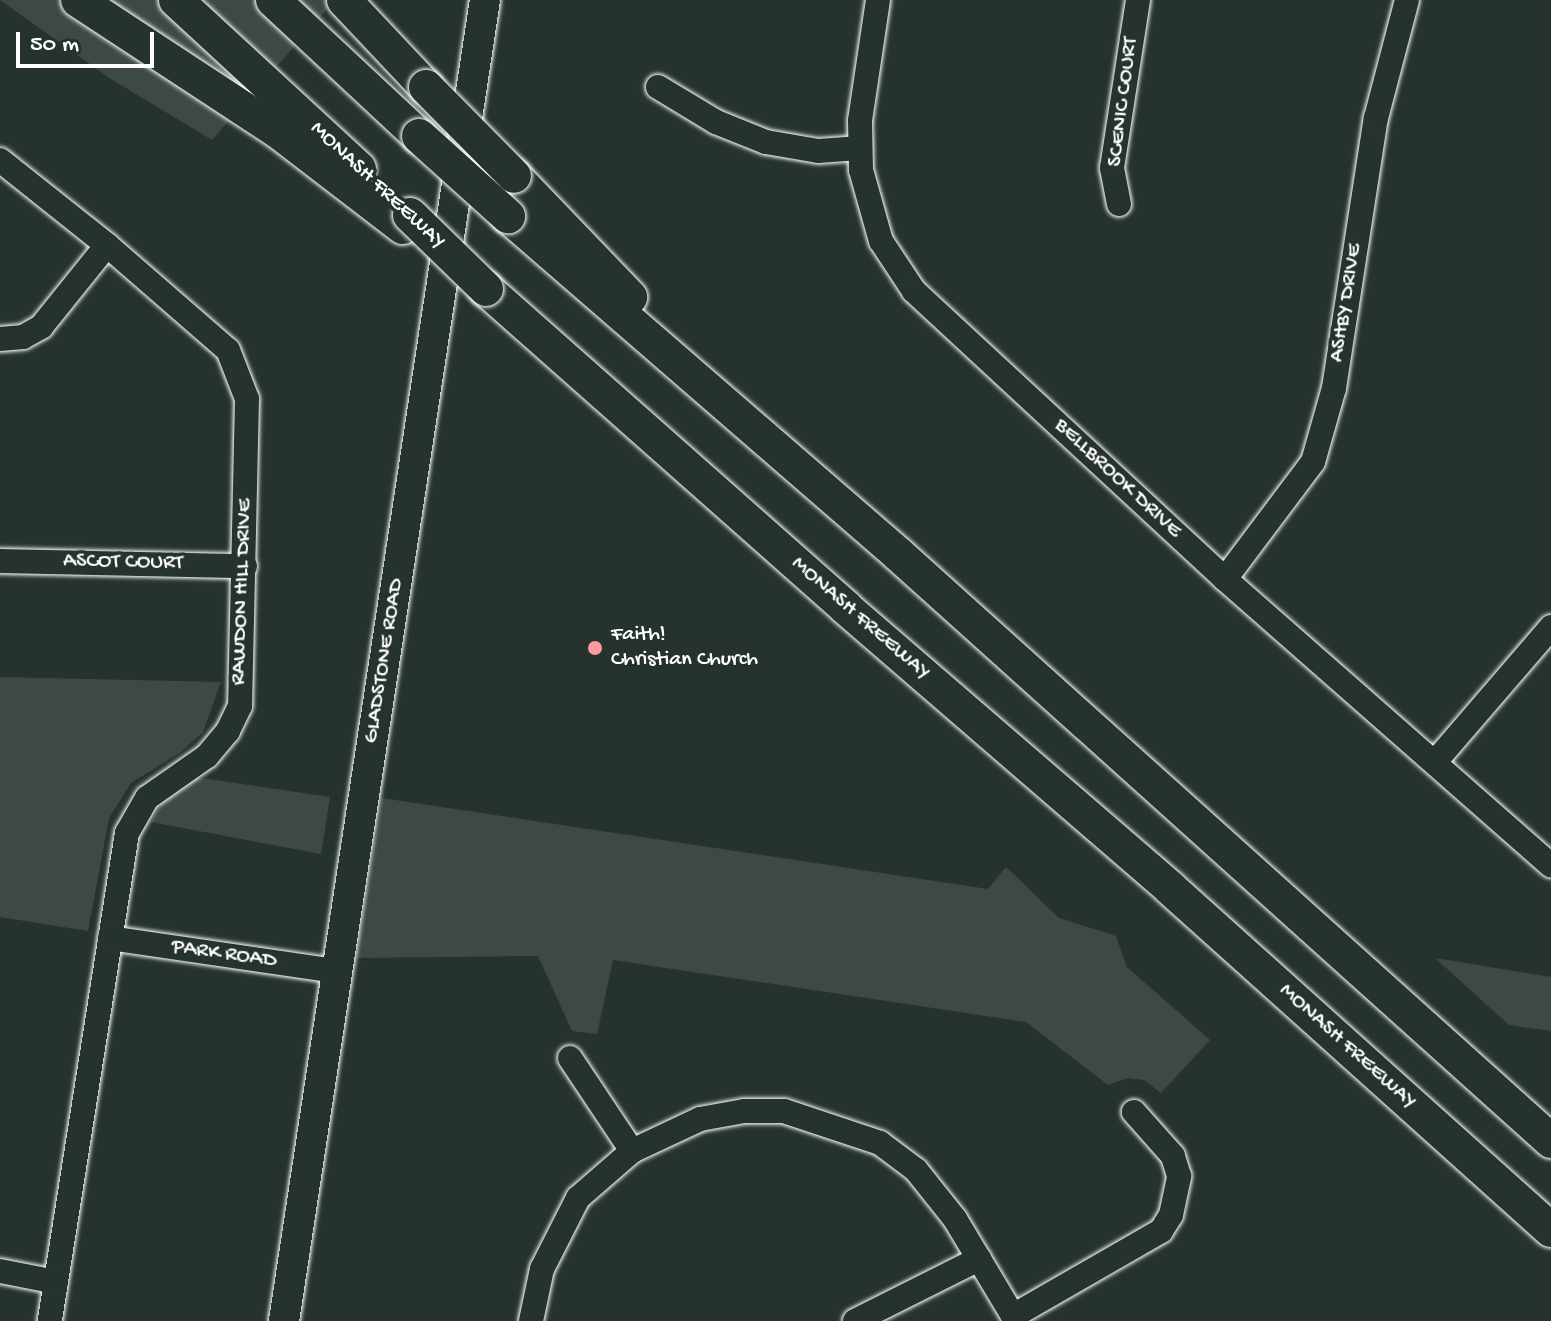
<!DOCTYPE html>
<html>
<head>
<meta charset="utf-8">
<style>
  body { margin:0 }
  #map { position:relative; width:1551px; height:1321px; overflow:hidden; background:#26332d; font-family:"Gochi Hand",sans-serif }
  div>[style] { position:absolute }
  .green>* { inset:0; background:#3e4944 }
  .roads { filter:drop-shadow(0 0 2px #fff) drop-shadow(0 0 2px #fff) }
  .minor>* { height:24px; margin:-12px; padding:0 12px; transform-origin:12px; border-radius:12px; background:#26332d }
  .major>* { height:30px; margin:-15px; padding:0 15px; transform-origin:15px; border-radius:15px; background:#26332d }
  .highway>* { height:34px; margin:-17px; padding:0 17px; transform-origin:17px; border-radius:17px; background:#26332d }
  .bridges { filter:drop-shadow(0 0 2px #fff) drop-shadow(0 0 2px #fff) }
  .highway-bridge>* { height:34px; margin:-17px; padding:0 17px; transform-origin:17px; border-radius:17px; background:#26332d }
  .dots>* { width:22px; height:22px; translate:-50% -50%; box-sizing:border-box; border:4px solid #26332d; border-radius:50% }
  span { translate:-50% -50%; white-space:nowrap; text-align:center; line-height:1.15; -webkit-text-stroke:7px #26332d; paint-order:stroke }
  .street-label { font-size:22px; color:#fff }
  .poi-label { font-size:22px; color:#fff }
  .left { translate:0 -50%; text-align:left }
  .scale { position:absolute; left:16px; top:32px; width:138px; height:36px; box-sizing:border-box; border:4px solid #fff; border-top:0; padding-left:10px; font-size:24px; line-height:28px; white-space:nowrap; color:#fff; -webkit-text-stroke:6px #26332d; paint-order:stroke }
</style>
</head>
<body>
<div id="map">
  <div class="green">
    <div style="clip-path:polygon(0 0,335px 0,212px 140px,111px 79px)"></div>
    <div style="clip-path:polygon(0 677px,221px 682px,203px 732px,181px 752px,131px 783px,109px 818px,88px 931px,0 917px)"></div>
    <div style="clip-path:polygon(194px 777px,330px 797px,321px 854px,151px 822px,165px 798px)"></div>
    <div style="clip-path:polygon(382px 798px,988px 889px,1006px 867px,1059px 918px,1116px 936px,1127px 967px,1210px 1040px,1161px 1093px,1144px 1080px,1128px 1078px,1108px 1085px,1026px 1022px,613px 960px,597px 1034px,572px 1031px,538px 956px,356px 958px)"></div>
    <div style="clip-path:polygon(1435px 958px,1551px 977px,1551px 1031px,1509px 1025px)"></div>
  </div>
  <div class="roads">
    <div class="minor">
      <div style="left:878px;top:0;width:122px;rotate:98.5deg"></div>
      <div style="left:860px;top:121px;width:49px;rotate:88.8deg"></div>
      <div style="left:861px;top:170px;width:74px;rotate:74.3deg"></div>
      <div style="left:881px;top:241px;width:60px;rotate:56.6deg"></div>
      <div style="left:914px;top:291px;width:424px;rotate:42.8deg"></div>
      <div style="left:1225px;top:579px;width:434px;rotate:41.3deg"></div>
      <div style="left:658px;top:87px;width:68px;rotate:31.1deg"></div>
      <div style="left:716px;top:122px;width:54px;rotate:21.8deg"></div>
      <div style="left:766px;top:142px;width:53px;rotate:9.8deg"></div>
      <div style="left:818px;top:151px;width:42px;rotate:-4.1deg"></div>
      <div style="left:0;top:160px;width:137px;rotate:38.5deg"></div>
      <div style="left:107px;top:245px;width:160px;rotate:41deg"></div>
      <div style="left:228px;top:350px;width:53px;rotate:68.8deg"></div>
      <div style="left:247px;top:399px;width:307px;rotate:91.3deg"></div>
      <div style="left:240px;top:706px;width:28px;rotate:116deg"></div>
      <div style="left:228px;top:731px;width:33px;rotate:130deg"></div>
      <div style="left:207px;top:756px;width:73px;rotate:145deg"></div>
      <div style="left:147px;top:798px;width:40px;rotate:119.7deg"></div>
      <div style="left:127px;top:833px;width:494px;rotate:99deg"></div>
      <div style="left:1119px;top:204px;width:37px;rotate:-101deg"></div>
      <div style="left:1112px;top:168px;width:170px;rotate:-81.2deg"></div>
      <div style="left:0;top:339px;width:23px;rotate:-5deg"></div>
      <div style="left:23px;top:337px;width:21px;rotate:-29deg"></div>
      <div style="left:41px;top:327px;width:105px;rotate:-51.2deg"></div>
      <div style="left:0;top:561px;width:245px;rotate:1.2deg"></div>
      <div style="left:1225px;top:579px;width:146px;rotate:-53.1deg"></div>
      <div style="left:1313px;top:462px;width:77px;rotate:-74.2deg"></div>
      <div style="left:1334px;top:388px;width:273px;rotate:-81.2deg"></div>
      <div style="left:1376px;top:118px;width:122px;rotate:-75.3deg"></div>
      <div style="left:1435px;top:762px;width:178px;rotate:-49.3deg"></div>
      <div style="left:110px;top:938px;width:229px;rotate:8.3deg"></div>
      <div style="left:570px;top:1058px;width:112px;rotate:56.3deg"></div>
      <div style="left:0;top:1271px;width:57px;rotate:11.1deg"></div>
      <div style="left:1013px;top:1316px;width:171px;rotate:-29.9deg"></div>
      <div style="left:1161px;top:1231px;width:19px;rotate:-58deg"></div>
      <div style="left:1171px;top:1215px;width:40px;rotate:-78deg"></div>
      <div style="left:1179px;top:1176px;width:21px;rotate:-107deg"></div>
      <div style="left:1173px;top:1156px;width:59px;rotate:-131.6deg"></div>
      <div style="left:531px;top:1321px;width:53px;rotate:-78.1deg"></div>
      <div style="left:542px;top:1269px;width:80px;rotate:-63.1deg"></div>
      <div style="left:578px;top:1198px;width:72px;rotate:-41deg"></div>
      <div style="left:632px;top:1151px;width:75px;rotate:-25.2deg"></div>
      <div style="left:700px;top:1119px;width:45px;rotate:-10.3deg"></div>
      <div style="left:744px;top:1111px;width:40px"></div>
      <div style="left:784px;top:1111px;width:101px;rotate:18.4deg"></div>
      <div style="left:880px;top:1143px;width:45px;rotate:36.9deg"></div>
      <div style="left:916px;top:1170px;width:63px;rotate:51.5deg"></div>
      <div style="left:955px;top:1219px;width:119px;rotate:59.1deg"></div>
      <div style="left:855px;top:1321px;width:139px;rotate:-26.6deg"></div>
    </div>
    <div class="major">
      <div style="left:284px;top:1321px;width:1336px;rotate:-81.35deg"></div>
    </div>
    <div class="highway">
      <div style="left:78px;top:0;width:240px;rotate:33.3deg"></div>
      <div style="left:279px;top:132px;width:156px;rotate:37.5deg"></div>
      <div style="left:176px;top:0;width:249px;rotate:42.7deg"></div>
      <div style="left:273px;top:0;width:200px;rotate:43deg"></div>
      <div style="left:344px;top:0;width:120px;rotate:46.7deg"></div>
      <div style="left:514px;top:176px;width:168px;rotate:46.2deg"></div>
      <div style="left:508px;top:216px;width:516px;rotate:40.91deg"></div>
      <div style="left:898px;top:554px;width:878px;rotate:41.95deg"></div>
      <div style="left:486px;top:289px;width:481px;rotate:41.5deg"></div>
      <div style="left:846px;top:608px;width:428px;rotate:40.8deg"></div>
      <div style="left:1170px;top:888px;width:512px;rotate:41.91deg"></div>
    </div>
  </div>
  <div class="bridges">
    <div class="highway-bridge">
      <div style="left:426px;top:87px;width:125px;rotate:45.3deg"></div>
      <div style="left:419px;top:136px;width:120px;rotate:42deg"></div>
      <div style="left:410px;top:215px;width:106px;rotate:44.2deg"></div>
    </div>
  </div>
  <div class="dots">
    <div style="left:595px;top:648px;background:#ff9aa2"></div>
  </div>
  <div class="street-label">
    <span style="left:1124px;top:102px;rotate:-83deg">SCENIC COURT</span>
    <span style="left:377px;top:186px;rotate:43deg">MONASH FREEWAY</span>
    <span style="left:1347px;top:303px;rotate:-81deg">ASHBY DRIVE</span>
    <span style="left:1117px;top:479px;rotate:43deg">BELLBROOK DRIVE</span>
    <span style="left:123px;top:563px;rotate:1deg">ASCOT COURT</span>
    <span style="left:243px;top:592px;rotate:-88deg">RAWDON HILL DRIVE</span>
    <span style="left:860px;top:619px;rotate:41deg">MONASH FREEWAY</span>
    <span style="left:385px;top:661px;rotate:-81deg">GLADSTONE ROAD</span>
    <span style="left:224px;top:955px;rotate:8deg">PARK ROAD</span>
    <span style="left:1347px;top:1047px;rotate:42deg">MONASH FREEWAY</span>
  </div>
  <div class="poi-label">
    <span class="left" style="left:611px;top:648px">Faith!<br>Christian Church</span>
  </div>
  <div class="scale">50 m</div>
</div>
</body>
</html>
